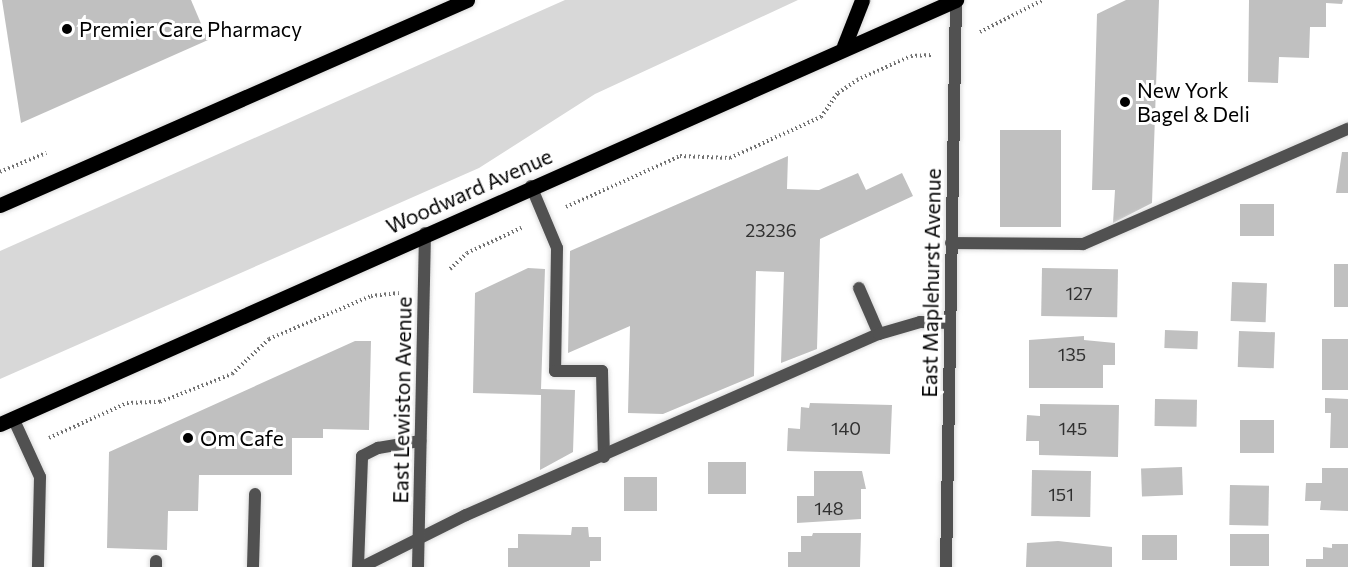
<!DOCTYPE html>
<html>
<head>
<meta charset="utf-8">
<style>
  body { margin:0 }
  #map { position:relative; width:1348px; height:567px; overflow:hidden; background:#fff; font-family:Commissioner,sans-serif }
  div>[style] { position:absolute }
  .green>* { inset:0; background:#d8d8d8 }
  .building>* { inset:0; background:#c0c0c0; transform-origin:0 0 }
  .path>* { height:4px; margin-top:-2px; transform-origin:0; background:repeating-linear-gradient(90deg,#737373 0 1.5px,transparent 0 4.5px) }
  .roads { filter:drop-shadow(0 0 2px #dbdbdb) drop-shadow(0 0 2px #dbdbdb) }
  .lane>* { height:12px; margin:-6px; padding:0 6px; transform-origin:6px; border-radius:6px; background:#515151 }
  .street>* { height:12px; margin:-6px; padding:0 6px; transform-origin:6px; border-radius:6px; background:#515151 }
  .primary>* { height:15px; margin:-7.5px; padding:0 7.5px; transform-origin:7.5px; border-radius:7.5px; background:#000 }
  .dots>* { width:16px; height:16px; translate:-50% -50%; box-sizing:border-box; border:3px solid #fff; border-radius:50% }
  span { translate:-50% -50%; white-space:nowrap; text-align:center; line-height:1.15; -webkit-text-stroke:6px #fff; paint-order:stroke }
  .number-label { font-size:18px; color:#303030 }
  .number-label span { -webkit-text-stroke-width:0 }
  .poi-label { font-size:21px; color:#000 }
  .left { translate:0 -50%; text-align:left }
  .street-label { font-size:21px; color:#000 }
</style>
</head>
<body>
<div id="map">
  <div class="green">
    <div style="clip-path:polygon(565px 0,798px 0,595px 94px,479px 168px,0 379px,0 251px)"></div>
  </div>
  <div class="building">
    <div style="clip-path:polygon(2px 0,191px 0,208px 40px,21px 123px)"></div>
    <div style="clip-path:polygon(1126px 0,1159px 0,1152px 203px,1113px 223px,1115px 190px,1092px 190px,1097px 14px)"></div>
    <div style="clip-path:polygon(1249px 0,1343px 0,1342px 4px,1326px 3px,1326px 27px,1310px 27px,1309px 58px,1279px 57px,1278px 83px,1248px 82px)"></div>
    <div style="left:1000px;top:130px;width:61px;height:97px"></div>
    <div style="clip-path:polygon(1342px 152px,1348px 152px,1348px 193px,1336px 193px)"></div>
    <div style="clip-path:polygon(788px 156px,787px 189px,819px 190px,858px 173px,866px 190px,902px 173px,913px 196px,820px 239px,817px 349px,781px 363px,784px 272px,756px 271px,754px 376px,663px 414px,628px 413px,630px 326px,568px 353px,570px 251px)"></div>
    <div style="left:1240px;top:204px;width:34px;height:32px"></div>
    <div style="left:1334px;top:264px;width:14px;height:43px"></div>
    <div style="clip-path:polygon(528px 268px,545px 269px,541px 389px,575px 390px,573px 452px,540px 470px,541px 395px,473px 393px,475px 293px)"></div>
    <div style="left:1042px;top:268px;width:76px;height:48px;rotate:1deg"></div>
    <div style="left:1232px;top:282px;width:35px;height:39px;rotate:2deg"></div>
    <div style="left:1165px;top:330px;width:33px;height:18px;rotate:2deg"></div>
    <div style="left:1239px;top:331px;width:36px;height:36px;rotate:2deg"></div>
    <div style="clip-path:polygon(1084px 336px,1084px 340px,1115px 343px,1115px 365px,1103px 365px,1103px 388px,1029px 388px,1029px 340px)"></div>
    <div style="left:1322px;top:339px;width:26px;height:51px"></div>
    <div style="clip-path:polygon(355px 341px,371px 341px,369px 430px,323px 429px,323px 438px,292px 438px,292px 475px,199px 475px,198px 511px,168px 511px,167px 550px,107px 548px,109px 452px)"></div>
    <div style="clip-path:polygon(1325px 398px,1348px 399px,1348px 448px,1330px 448px,1331px 413px,1325px 413px)"></div>
    <div style="left:1155px;top:399px;width:42px;height:27px;rotate:1deg"></div>
    <div style="clip-path:polygon(810px 403px,892px 405px,890px 454px,787px 451px,788px 428px,800px 429px,801px 407px,809px 408px)"></div>
    <div style="clip-path:polygon(1040px 404px,1119px 405px,1118px 457px,1039px 455px,1039px 441px,1026px 441px,1027px 415px,1040px 416px)"></div>
    <div style="left:1240px;top:420px;width:34px;height:33px"></div>
    <div style="left:708px;top:462px;width:38px;height:32px"></div>
    <div style="left:1182px;top:467px;width:28px;height:41px;rotate:88deg"></div>
    <div style="clip-path:polygon(1322px 468px,1348px 468px,1348px 511px,1320px 510px,1321px 501px,1305px 501px,1306px 483px,1322px 483px)"></div>
    <div style="left:1032px;top:470px;width:59px;height:46px;rotate:1deg"></div>
    <div style="clip-path:polygon(814px 471px,862px 471px,866px 489px,861px 489px,861px 519px,797px 523px,797px 496px,814px 496px)"></div>
    <div style="left:624px;top:477px;width:33px;height:34px"></div>
    <div style="left:1230px;top:485px;width:39px;height:40px;rotate:1deg"></div>
    <div style="clip-path:polygon(572px 527px,588px 527px,589px 537px,601px 537px,601px 561px,590px 561px,590px 567px,508px 567px,508px 548px,518px 548px,518px 534px,571px 535px)"></div>
    <div style="clip-path:polygon(813px 533px,861px 533px,860px 567px,788px 567px,788px 552px,801px 552px,801px 536px,812px 536px)"></div>
    <div style="left:1230px;top:534px;width:39px;height:32px"></div>
    <div style="left:1142px;top:535px;width:35px;height:25px"></div>
    <div style="clip-path:polygon(1058px 541px,1112px 547px,1112px 567px,1026px 567px,1027px 543px)"></div>
    <div style="clip-path:polygon(1332px 544px,1348px 544px,1348px 567px,1306px 567px,1306px 559px,1323px 559px,1323px 547px,1332px 548px)"></div>
  </div>
  <div class="path">
    <div style="left:980px;top:32px;width:71px;rotate:-26.9deg"></div>
    <div style="left:0;top:172px;width:50px;rotate:-22.4deg"></div>
    <div style="left:566px;top:207px;width:125px;rotate:-24.1deg"></div>
    <div style="left:680px;top:156px;width:50px;rotate:2.3deg"></div>
    <div style="left:730px;top:158px;width:100px;rotate:-24.3deg"></div>
    <div style="left:821px;top:117px;width:29px;rotate:-55deg"></div>
    <div style="left:838px;top:93px;width:23px;rotate:-34deg"></div>
    <div style="left:857px;top:80px;width:59px;rotate:-24deg"></div>
    <div style="left:911px;top:56px;width:20px;rotate:-3deg"></div>
    <div style="left:450px;top:269px;width:23px;rotate:-43deg"></div>
    <div style="left:467px;top:253px;width:60px;rotate:-24.8deg"></div>
    <div style="left:49px;top:438px;width:85px;rotate:-24.2deg"></div>
    <div style="left:127px;top:403px;width:33px;rotate:-2deg"></div>
    <div style="left:160px;top:402px;width:77px;rotate:-21.3deg"></div>
    <div style="left:232px;top:374px;width:51px;rotate:-43.4deg"></div>
    <div style="left:269px;top:339px;width:111px;rotate:-22.9deg"></div>
    <div style="left:371px;top:296px;width:28px;rotate:-6deg"></div>
  </div>
  <div class="roads">
    <div class="lane">
      <div style="left:531px;top:186px;width:67px;rotate:67.2deg"></div>
      <div style="left:557px;top:248px;width:123px;rotate:90.9deg"></div>
      <div style="left:555px;top:371px;width:47px"></div>
      <div style="left:602px;top:371px;width:86px;rotate:88.7deg"></div>
      <div style="left:951px;top:243px;width:132px;rotate:0.4deg"></div>
      <div style="left:1083px;top:244px;width:289px;rotate:-23.5deg"></div>
      <div style="left:859px;top:288px;width:50px;rotate:66.5deg"></div>
      <div style="left:13px;top:418px;width:65px;rotate:65.4deg"></div>
      <div style="left:40px;top:477px;width:90px;rotate:91.3deg"></div>
      <div style="left:156px;top:567px;width:6px;rotate:-90deg"></div>
      <div style="left:253px;top:567px;width:73px;rotate:-88.4deg"></div>
      <div style="left:358px;top:567px;width:111px;rotate:-87.9deg"></div>
      <div style="left:362px;top:456px;width:18px;rotate:-27deg"></div>
      <div style="left:378px;top:448px;width:43px;rotate:-9.5deg"></div>
      <div style="left:362px;top:567px;width:116px;rotate:-26.6deg"></div>
      <div style="left:466px;top:515px;width:451px;rotate:-23.7deg"></div>
      <div style="left:879px;top:334px;width:43px;rotate:-16.3deg"></div>
      <div style="left:920px;top:322px;width:30px;rotate:2deg"></div>
    </div>
    <div class="street">
      <div style="left:418px;top:567px;width:334px;rotate:-88.8deg"></div>
      <div style="left:946px;top:567px;width:567px;rotate:-88.99deg"></div>
    </div>
    <div class="primary">
      <div style="left:844px;top:46px;width:49px;rotate:-68.6deg"></div>
      <div style="left:0;top:205px;width:510px;rotate:-23.7deg"></div>
      <div style="left:0;top:424px;width:1046px;rotate:-23.92deg"></div>
    </div>
  </div>
  <div class="dots">
    <div style="left:67px;top:29px;background:#000"></div>
    <div style="left:1125px;top:102px;background:#000"></div>
    <div style="left:188px;top:438px;background:#000"></div>
  </div>
  <div class="number-label">
    <span style="left:771px;top:230px">23236</span>
    <span style="left:1079px;top:293px">127</span>
    <span style="left:1072px;top:354px">135</span>
    <span style="left:846px;top:428px">140</span>
    <span style="left:1073px;top:428px">145</span>
    <span style="left:1061px;top:494px">151</span>
    <span style="left:829px;top:508px">148</span>
  </div>
  <div class="poi-label">
    <span class="left" style="left:79px;top:29px">Premier Care Pharmacy</span>
    <span class="left" style="left:1137px;top:102px">New York<br>Bagel &amp; Deli</span>
    <span class="left" style="left:200px;top:438px">Om Cafe</span>
  </div>
  <div class="street-label">
    <span style="left:469px;top:191px;rotate:-24deg">Woodward Avenue</span>
    <span style="left:931px;top:283px;rotate:-89deg">East Maplehurst Avenue</span>
    <span style="left:402px;top:400px;rotate:-89deg">East Lewiston Avenue</span>
  </div>
</div>
</body>
</html>
